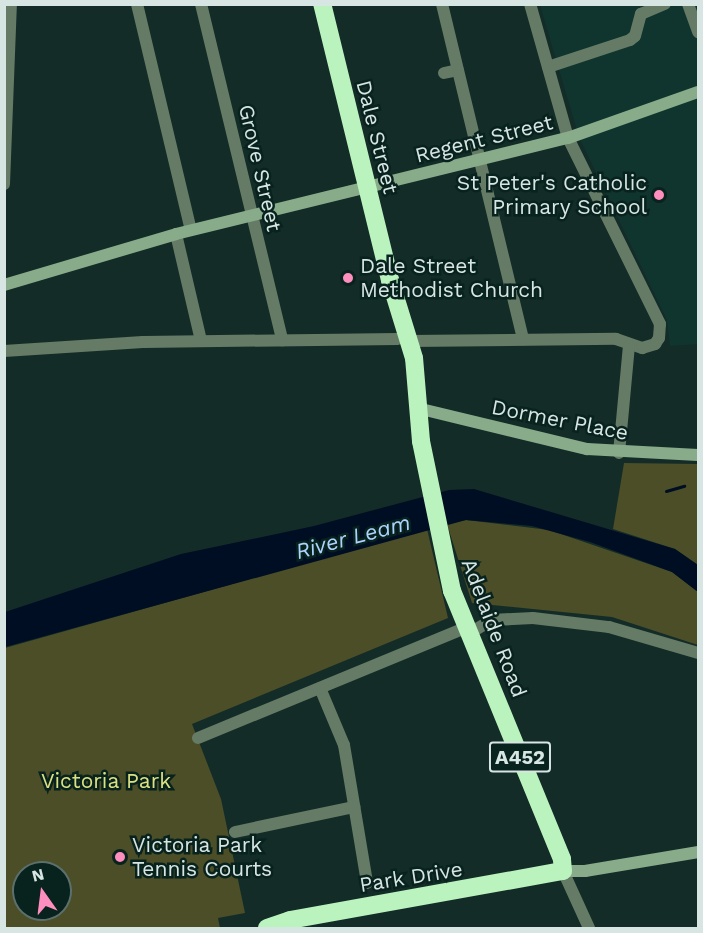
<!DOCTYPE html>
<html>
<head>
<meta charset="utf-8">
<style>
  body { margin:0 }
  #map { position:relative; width:703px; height:933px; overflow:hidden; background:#132c28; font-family:"Work Sans",sans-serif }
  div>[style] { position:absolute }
  .built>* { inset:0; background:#10352f }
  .green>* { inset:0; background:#4c4e27 }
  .water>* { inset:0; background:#000e24 }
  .stream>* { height:3px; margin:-1.5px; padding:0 1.5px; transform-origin:1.5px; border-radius:1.5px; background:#000e24 }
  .street>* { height:12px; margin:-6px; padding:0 6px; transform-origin:6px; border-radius:6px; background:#657b66 }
  .secondary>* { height:12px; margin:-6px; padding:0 6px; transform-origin:6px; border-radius:6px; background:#88ac8a }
  .highway>* { height:18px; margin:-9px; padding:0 9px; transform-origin:9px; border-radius:9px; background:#bbf3be }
  .dots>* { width:16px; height:16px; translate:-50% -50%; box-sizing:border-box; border:3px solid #08221e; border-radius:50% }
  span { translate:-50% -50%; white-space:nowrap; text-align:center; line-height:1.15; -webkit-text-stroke:5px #08221e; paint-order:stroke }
  .shield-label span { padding:2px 4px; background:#08221e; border:2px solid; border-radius:4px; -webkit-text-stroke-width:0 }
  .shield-label { font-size:20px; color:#d7e6e3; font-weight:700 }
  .street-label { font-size:21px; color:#d7e6e3 }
  .poi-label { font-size:21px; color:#d7e6e3 }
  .right { translate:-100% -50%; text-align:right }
  .left { translate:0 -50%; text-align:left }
  .park-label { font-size:21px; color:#dde281 }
  .water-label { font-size:22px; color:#add4ff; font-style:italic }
  .frame { position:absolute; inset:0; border:6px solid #d7e6e3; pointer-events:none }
  .north { position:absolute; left:12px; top:861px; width:60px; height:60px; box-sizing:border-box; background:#08221e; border:2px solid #5b706d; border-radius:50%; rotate:346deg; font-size:16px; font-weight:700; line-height:24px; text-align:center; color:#d7e6e3 }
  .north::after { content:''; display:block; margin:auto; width:21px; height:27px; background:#fe8ebd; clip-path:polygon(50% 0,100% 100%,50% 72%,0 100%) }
</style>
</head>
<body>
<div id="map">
  <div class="built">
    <div style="clip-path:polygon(540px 5px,698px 5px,698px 344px,670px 346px,667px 320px,579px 137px)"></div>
  </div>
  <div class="green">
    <div style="clip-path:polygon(624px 463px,698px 464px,698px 565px,675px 549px,613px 529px)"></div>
    <div style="clip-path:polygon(466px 520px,549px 530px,672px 572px,698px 592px,698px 645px,612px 617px,472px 603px,447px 524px)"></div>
    <div style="clip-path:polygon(evenodd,427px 529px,448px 618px,192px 724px,221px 799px,245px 913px,218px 918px,220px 928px,5px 928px,5px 648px,427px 529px,24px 873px,60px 873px,60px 909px,24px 909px,24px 873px)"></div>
  </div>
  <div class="water">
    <div style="clip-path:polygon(474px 489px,675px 549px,698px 565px,698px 592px,672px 572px,590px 542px,532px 526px,466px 520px,5px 647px,5px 612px,181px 554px,314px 526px,449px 490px)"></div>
  </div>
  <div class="stream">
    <div style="left:666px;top:491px;width:19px;rotate:-16deg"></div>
  </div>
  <div class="street">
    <div style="left:137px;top:4px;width:232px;rotate:76.6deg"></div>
    <div style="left:201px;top:4px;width:346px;rotate:76.4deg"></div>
    <div style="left:442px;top:4px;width:345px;rotate:76.4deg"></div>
    <div style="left:688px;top:4px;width:30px;rotate:70deg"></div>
    <div style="left:548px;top:67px;width:86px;rotate:-18.2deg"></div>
    <div style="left:630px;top:40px;width:6px;rotate:-39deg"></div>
    <div style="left:635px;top:36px;width:23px;rotate:-75deg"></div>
    <div style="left:641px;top:14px;width:26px;rotate:-23deg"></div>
    <div style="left:444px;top:73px;width:14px;rotate:-12deg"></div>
    <div style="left:4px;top:184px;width:180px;rotate:-87.8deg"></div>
    <div style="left:176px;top:234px;width:110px;rotate:76.8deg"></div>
    <div style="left:410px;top:341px;width:206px;rotate:-0.6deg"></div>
    <div style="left:616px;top:339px;width:28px;rotate:19deg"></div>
    <div style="left:642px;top:348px;width:14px;rotate:-17deg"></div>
    <div style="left:655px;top:344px;width:7px;rotate:-56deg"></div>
    <div style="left:659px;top:338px;width:14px;rotate:-86deg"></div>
    <div style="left:660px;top:324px;width:208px;rotate:-116.3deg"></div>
    <div style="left:568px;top:138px;width:139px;rotate:-105.8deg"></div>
    <div style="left:4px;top:351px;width:139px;rotate:-3.7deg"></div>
    <div style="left:143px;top:342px;width:255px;rotate:-0.7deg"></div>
    <div style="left:619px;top:453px;width:107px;rotate:-84.7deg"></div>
    <div style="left:470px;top:633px;width:26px;rotate:-31deg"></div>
    <div style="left:492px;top:620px;width:41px;rotate:-2.8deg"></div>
    <div style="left:533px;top:618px;width:77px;rotate:6.8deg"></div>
    <div style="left:609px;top:627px;width:93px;rotate:16.3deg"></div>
    <div style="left:320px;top:688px;width:62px;rotate:67.2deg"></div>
    <div style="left:344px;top:745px;width:140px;rotate:80.5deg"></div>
    <div style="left:198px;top:738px;width:291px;rotate:-22.4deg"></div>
    <div style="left:235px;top:832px;width:122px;rotate:-11.9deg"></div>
    <div style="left:563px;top:871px;width:63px;rotate:65.5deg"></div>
  </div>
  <div class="secondary">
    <div style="left:4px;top:285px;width:179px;rotate:-16.5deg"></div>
    <div style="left:176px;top:234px;width:404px;rotate:-13.8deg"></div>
    <div style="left:568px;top:138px;width:138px;rotate:-19.5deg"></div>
    <div style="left:417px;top:408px;width:175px;rotate:13.6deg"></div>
    <div style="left:587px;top:449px;width:111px;rotate:3.1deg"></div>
    <div style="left:563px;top:871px;width:22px"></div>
    <div style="left:585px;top:871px;width:115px;rotate:-9.5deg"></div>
  </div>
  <div class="highway">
    <div style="left:267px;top:928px;width:24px;rotate:-19deg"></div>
    <div style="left:290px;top:920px;width:277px;rotate:-10.2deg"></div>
    <div style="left:563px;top:871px;width:12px;rotate:-95deg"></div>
    <div style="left:562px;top:859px;width:290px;rotate:-112.3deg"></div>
    <div style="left:452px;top:591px;width:153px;rotate:-101.7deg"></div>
    <div style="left:421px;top:441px;width:83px;rotate:-94.8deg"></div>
    <div style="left:414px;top:358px;width:82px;rotate:-107.1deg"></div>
    <div style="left:390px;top:280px;width:284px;rotate:-103.8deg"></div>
  </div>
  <div class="dots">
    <div style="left:659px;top:195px;background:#fe8ebd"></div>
    <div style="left:348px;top:278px;background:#fe8ebd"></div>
    <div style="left:120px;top:857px;background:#fe8ebd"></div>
  </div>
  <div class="shield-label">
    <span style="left:520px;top:757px">A452</span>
  </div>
  <div class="street-label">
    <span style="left:377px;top:137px;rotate:76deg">Dale Street</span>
    <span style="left:484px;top:139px;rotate:-14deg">Regent Street</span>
    <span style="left:260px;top:168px;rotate:77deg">Grove Street</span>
    <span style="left:560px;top:420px;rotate:11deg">Dormer Place</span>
    <span style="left:494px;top:628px;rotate:69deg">Adelaide Road</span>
    <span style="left:411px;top:877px;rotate:-9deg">Park Drive</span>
  </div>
  <div class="poi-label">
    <span class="right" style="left:647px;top:195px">St Peter's Catholic<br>Primary School</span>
    <span class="left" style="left:360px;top:278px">Dale Street<br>Methodist Church</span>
    <span class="left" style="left:132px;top:857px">Victoria Park<br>Tennis Courts</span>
  </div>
  <div class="park-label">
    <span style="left:106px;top:781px">Victoria Park</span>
  </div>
  <div class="water-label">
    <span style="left:353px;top:537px;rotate:-15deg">River Leam</span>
  </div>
  <div class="frame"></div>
  <div class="north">N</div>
</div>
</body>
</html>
